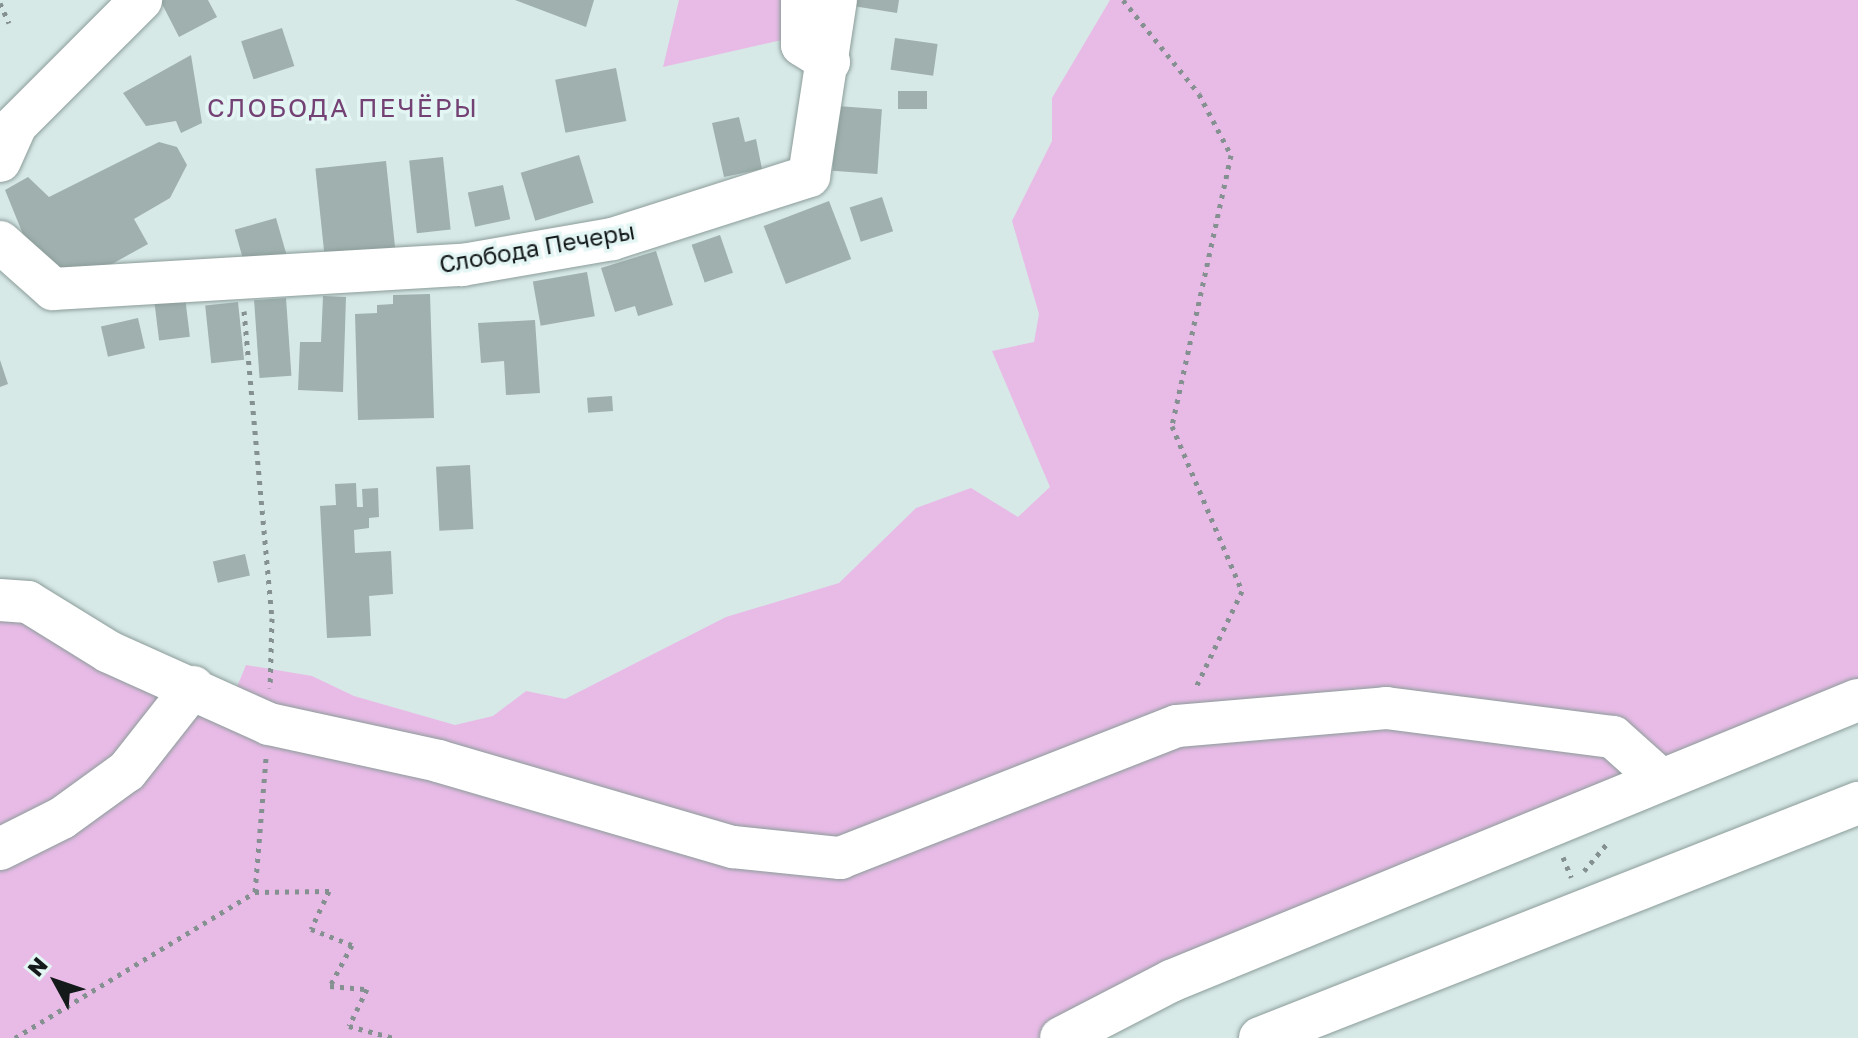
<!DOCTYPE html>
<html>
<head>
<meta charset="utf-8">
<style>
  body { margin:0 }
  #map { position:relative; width:1858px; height:1038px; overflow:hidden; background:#d7e9e7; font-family:"Golos Text",sans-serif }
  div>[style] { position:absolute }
  .green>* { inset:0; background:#e8bbe7 }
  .building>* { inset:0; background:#9fb0ae; transform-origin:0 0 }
  .path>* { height:5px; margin-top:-2.5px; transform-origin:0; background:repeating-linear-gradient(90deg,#849190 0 4px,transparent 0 10px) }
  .roads { filter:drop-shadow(0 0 2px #8b9c99) drop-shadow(0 0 2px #8b9c99) }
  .minor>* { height:42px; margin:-21px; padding:0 21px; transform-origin:21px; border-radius:21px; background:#fff }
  span { translate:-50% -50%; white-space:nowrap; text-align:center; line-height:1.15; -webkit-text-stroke:7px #e4f6f4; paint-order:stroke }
  .street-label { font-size:24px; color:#131a19 }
  .neighbourhood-label { font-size:26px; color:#744174; letter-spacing:2px }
  .north { position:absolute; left:16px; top:942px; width:80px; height:80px; -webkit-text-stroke:6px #e4f6f4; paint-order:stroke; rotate:310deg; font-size:22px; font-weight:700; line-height:32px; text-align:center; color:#131a19 }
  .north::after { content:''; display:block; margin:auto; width:28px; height:36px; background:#131a19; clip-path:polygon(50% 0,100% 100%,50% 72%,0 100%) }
</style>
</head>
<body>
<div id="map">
  <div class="green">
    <div style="clip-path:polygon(679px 0,824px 0,782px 40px,663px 67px)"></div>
    <div style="clip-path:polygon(1110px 0,1858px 0,1858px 691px,1047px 1038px,0 1038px,0 614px,32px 622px,127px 684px,162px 689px,222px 723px,246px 665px,312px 676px,354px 696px,455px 725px,493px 716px,526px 691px,565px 699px,726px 617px,839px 583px,916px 508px,971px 488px,1018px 517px,1050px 487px,992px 351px,1034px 342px,1039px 314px,1012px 221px,1052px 141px,1052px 98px)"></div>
  </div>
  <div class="building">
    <div style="clip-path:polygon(160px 0,208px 0,217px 17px,179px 37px)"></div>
    <div style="clip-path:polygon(515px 0,594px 0,586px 27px)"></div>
    <div style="clip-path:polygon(854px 0,899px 0,897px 13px,853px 6px)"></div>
    <div style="left:282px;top:28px;width:40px;height:43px;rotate:72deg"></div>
    <div style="left:895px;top:38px;width:43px;height:32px;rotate:8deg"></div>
    <div style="clip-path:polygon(191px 55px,202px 123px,181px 133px,176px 121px,146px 126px,123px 93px)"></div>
    <div style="left:616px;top:68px;width:54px;height:62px;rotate:79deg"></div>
    <div style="left:927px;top:91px;width:18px;height:29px;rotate:90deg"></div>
    <div style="left:837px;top:106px;width:45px;height:65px;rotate:4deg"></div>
    <div style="clip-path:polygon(739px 117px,745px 142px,756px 139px,762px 169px,724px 177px,712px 123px)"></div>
    <div style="clip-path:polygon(159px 142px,177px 147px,187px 165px,170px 198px,134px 219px,148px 244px,76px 284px,58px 282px,40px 249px,31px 254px,5px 190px,28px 177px,49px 197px)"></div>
    <div style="left:579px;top:155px;width:50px;height:61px;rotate:73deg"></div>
    <div style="left:443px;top:157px;width:73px;height:34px;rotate:84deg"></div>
    <div style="left:386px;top:161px;width:95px;height:71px;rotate:84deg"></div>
    <div style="left:503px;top:185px;width:35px;height:36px;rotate:78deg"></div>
    <div style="left:882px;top:197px;width:36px;height:34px;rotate:72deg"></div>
    <div style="left:829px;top:201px;width:62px;height:70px;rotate:69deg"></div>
    <div style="left:276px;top:218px;width:41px;height:43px;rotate:74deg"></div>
    <div style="left:720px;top:235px;width:40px;height:30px;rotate:71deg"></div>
    <div style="clip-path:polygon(656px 251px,673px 305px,638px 316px,635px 306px,615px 312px,601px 268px)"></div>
    <div style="left:587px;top:272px;width:45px;height:55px;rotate:80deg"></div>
    <div style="clip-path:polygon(430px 294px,434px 418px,358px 420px,355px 314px,377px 313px,377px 305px,393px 304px,393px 295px)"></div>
    <div style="clip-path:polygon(323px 296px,346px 297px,343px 392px,298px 390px,300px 342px,321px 342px)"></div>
    <div style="left:185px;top:297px;width:40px;height:31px;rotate:83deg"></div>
    <div style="left:286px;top:298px;width:78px;height:32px;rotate:86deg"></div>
    <div style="left:238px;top:302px;width:58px;height:33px;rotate:84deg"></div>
    <div style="left:138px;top:318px;width:31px;height:38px;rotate:77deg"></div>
    <div style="clip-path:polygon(535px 320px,540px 393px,506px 395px,504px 361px,481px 363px,478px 323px)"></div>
    <div style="clip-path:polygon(0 360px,8px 384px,0 387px)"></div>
    <div style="left:612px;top:396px;width:15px;height:25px;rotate:86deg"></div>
    <div style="left:470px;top:465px;width:64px;height:34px;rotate:87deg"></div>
    <div style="clip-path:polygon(356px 483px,357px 507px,363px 507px,362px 489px,378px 488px,379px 517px,369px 518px,369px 528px,354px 530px,355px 553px,391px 551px,393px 594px,369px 596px,371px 636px,327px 638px,320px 506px,336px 505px,335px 484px)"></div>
    <div style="left:245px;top:554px;width:22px;height:33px;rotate:77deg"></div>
  </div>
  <div class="path">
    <div style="left:1123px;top:0;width:121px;rotate:51deg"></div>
    <div style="left:1199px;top:94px;width:69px;rotate:62.3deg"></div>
    <div style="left:1231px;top:155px;width:277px;rotate:102.3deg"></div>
    <div style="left:1172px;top:426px;width:179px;rotate:67deg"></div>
    <div style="left:1242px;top:591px;width:109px;rotate:115.6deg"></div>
    <div style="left:0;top:3px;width:22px;rotate:66deg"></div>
    <div style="left:244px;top:311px;width:308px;rotate:84.8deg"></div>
    <div style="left:272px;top:618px;width:70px;rotate:91.6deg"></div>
    <div style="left:1563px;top:857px;width:22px;rotate:68deg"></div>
    <div style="left:1584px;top:871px;width:38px;rotate:-50deg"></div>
    <div style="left:255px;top:892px;width:134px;rotate:-85.3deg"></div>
    <div style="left:15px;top:1038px;width:281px;rotate:-31.3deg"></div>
    <div style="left:255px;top:892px;width:74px;rotate:-0.8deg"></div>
    <div style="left:329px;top:891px;width:42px;rotate:115.3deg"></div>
    <div style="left:311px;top:929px;width:44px;rotate:21.3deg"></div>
    <div style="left:352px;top:945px;width:47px;rotate:118.2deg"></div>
    <div style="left:330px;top:986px;width:37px;rotate:5deg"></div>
    <div style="left:367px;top:989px;width:41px;rotate:115.9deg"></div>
    <div style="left:349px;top:1026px;width:47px;rotate:14.9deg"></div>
  </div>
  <div class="roads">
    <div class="minor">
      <div style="left:802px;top:0;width:45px;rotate:90deg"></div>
      <div style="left:802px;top:45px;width:32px;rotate:32deg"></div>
      <div style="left:0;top:161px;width:39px;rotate:-66deg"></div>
      <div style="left:16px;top:125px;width:177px;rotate:-45deg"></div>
      <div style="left:0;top:242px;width:71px;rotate:41.6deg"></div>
      <div style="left:53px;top:289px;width:410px;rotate:-3.4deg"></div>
      <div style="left:462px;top:265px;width:152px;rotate:-9.8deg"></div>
      <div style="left:612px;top:239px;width:207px;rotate:-17.7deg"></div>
      <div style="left:809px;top:176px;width:178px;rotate:-81.3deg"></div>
      <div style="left:0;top:600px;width:28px;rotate:4deg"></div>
      <div style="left:28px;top:602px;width:95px;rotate:31.7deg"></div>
      <div style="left:109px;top:652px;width:175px;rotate:24.2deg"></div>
      <div style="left:269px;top:724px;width:173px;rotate:12.3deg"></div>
      <div style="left:438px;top:761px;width:307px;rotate:16.3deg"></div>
      <div style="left:733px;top:847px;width:108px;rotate:5.9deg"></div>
      <div style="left:840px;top:858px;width:362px;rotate:-21.4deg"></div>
      <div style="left:1177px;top:726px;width:210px;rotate:-4.9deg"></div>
      <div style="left:1386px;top:708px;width:229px;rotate:7.3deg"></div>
      <div style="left:1613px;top:737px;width:63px;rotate:41.8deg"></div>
      <div style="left:0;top:849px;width:69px;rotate:-26.6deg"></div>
      <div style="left:62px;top:818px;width:80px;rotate:-35.9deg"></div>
      <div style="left:127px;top:771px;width:107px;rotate:-51.8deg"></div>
      <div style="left:1061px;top:1038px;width:124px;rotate:-27.4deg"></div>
      <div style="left:1171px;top:981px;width:742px;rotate:-22.25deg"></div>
      <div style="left:1260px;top:1038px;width:643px;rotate:-21.45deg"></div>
    </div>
  </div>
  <div class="street-label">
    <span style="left:537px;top:247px;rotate:-10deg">Слобода Печеры</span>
  </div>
  <div class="neighbourhood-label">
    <span style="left:343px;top:108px">СЛОБОДА ПЕЧЁРЫ</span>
  </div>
  <div class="north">N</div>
</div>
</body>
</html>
